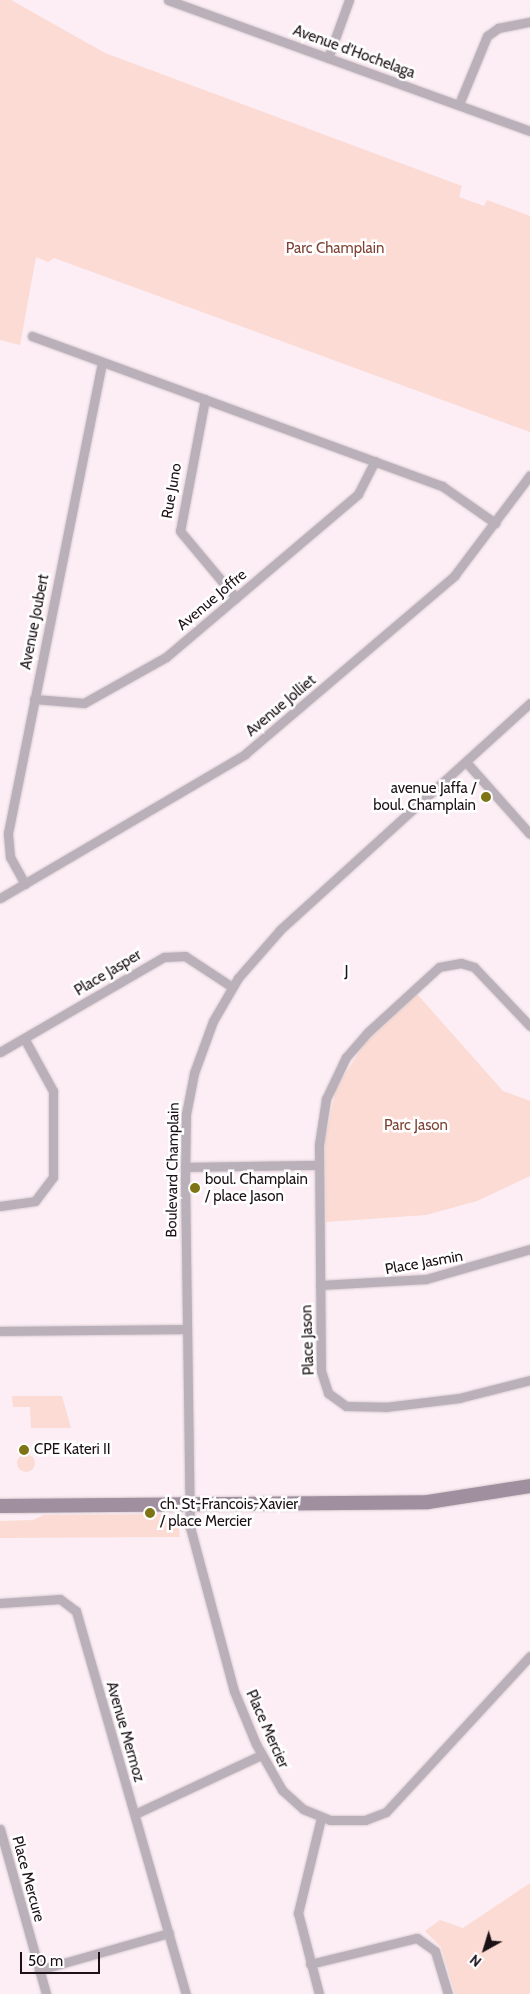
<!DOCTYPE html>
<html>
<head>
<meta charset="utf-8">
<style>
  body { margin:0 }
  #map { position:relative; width:530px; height:1994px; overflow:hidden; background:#fceef4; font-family:Cabin,sans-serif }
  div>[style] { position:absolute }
  .green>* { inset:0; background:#fbdbd3 }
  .round { border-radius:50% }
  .roads { filter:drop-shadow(0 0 1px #d8cbd0) drop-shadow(0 0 1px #d8cbd0) }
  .street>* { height:9px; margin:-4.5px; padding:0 4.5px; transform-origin:4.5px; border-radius:4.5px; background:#bab0ba }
  .secondary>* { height:14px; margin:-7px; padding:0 7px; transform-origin:7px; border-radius:7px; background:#9f8f9f }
  .dots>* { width:14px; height:14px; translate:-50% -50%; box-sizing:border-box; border:2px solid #fff; border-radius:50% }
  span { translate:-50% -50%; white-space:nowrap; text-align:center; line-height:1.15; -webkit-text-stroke:5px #fff; paint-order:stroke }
  .street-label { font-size:15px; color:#1c1116 }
  .park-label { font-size:15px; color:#7f4335 }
  .poi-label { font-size:15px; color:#1c1116 }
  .right { translate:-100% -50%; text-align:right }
  .left { translate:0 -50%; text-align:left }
  .neighbourhood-label { font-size:16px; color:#1c1116; letter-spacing:1px }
  .north { position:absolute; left:460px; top:1924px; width:50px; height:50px; -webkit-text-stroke:4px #fff; paint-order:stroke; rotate:219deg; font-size:14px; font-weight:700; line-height:20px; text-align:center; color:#1c1116 }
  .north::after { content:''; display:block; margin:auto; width:18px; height:22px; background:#1c1116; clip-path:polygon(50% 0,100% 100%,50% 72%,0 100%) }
  .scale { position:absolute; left:20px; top:1952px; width:80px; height:22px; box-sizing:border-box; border:2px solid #1c1116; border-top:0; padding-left:6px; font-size:15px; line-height:18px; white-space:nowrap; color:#1c1116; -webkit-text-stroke:4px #fff; paint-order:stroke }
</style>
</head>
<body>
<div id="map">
  <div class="green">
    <div style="clip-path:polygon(0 0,11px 0,105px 53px,462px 186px,459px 197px,484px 206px,487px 200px,530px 216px,530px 432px,54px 258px,48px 262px,36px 257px,20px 345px,0 340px)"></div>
    <div style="clip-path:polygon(417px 994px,503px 1091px,530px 1101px,530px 1176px,477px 1201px,426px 1215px,326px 1222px,325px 1141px,336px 1088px,365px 1043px)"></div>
    <div style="clip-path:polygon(12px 1396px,62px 1396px,71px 1428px,31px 1428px,30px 1407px,13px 1407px)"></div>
    <div class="round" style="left:17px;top:1454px;width:18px;height:18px"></div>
    <div style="clip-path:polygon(163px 1514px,178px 1519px,180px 1537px,0 1538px,0 1521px,33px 1520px,44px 1515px)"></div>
    <div style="clip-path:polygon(530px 1883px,530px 1994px,455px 1994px,441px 1947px,425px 1931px,440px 1920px,463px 1928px)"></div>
  </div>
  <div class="roads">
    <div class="street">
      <div style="left:168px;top:0;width:385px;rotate:19.9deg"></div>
      <div style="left:328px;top:58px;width:62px;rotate:-70.1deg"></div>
      <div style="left:459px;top:104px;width:74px;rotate:-67.6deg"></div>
      <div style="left:487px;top:36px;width:14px;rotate:-36deg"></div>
      <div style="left:498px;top:28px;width:33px;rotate:-11deg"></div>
      <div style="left:32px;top:336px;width:437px;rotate:20.1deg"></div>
      <div style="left:442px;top:486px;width:65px;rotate:34.9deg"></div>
      <div style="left:205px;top:399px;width:134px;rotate:100.7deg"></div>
      <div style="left:180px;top:531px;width:87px;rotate:50.1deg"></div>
      <div style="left:34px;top:699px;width:50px;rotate:4.6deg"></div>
      <div style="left:84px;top:703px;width:94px;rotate:-29.3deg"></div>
      <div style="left:166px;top:657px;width:252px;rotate:-40.3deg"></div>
      <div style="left:358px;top:494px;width:37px;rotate:-63deg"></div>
      <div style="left:530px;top:703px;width:338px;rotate:137.8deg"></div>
      <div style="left:280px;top:930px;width:64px;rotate:131.2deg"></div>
      <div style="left:238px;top:978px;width:50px;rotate:120.2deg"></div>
      <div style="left:213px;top:1021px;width:55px;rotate:110.1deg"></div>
      <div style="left:194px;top:1073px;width:42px;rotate:101deg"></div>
      <div style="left:186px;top:1114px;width:64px;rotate:90.9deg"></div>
      <div style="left:185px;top:1178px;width:349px;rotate:89.2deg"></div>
      <div style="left:190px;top:1527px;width:170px;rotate:75deg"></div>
      <div style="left:234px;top:1691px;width:57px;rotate:67.5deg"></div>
      <div style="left:256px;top:1744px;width:53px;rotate:60.5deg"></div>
      <div style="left:282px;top:1790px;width:28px;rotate:42deg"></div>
      <div style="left:303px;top:1809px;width:29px;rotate:22deg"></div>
      <div style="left:330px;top:1820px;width:35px"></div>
      <div style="left:365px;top:1820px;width:22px;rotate:-21deg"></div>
      <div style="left:386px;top:1812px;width:212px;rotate:-47.3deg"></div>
      <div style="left:466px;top:762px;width:96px;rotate:48.4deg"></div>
      <div style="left:25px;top:884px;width:31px;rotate:-119deg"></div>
      <div style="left:10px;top:857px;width:24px;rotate:-95deg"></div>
      <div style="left:8px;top:833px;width:480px;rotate:-78.7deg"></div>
      <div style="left:0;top:898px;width:284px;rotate:-30.4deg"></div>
      <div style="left:245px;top:754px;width:275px;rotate:-40.4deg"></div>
      <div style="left:454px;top:576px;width:126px;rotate:-53deg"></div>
      <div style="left:530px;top:1026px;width:81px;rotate:-133.5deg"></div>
      <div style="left:474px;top:967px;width:14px;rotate:-163deg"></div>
      <div style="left:461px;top:963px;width:22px;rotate:170deg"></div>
      <div style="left:439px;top:967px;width:96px;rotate:137.5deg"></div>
      <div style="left:368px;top:1032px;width:33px;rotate:131deg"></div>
      <div style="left:346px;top:1057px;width:47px;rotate:115.5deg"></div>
      <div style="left:326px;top:1099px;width:47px;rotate:98.7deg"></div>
      <div style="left:319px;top:1145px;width:226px;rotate:89.5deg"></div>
      <div style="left:321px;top:1371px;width:23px;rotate:72deg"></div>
      <div style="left:328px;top:1393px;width:22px;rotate:36deg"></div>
      <div style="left:346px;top:1406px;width:39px;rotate:1deg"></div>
      <div style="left:385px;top:1407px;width:75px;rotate:-6.9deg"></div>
      <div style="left:459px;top:1398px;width:73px;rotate:-14.2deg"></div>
      <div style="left:0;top:1052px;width:190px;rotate:-30.1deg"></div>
      <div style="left:164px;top:957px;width:21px;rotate:-3deg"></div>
      <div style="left:185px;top:956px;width:56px;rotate:33.4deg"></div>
      <div style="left:185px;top:1167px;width:134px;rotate:-0.9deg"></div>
      <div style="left:0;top:1206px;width:35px;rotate:-8deg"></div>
      <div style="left:35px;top:1201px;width:30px;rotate:-53deg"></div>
      <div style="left:53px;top:1177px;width:86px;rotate:-90deg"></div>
      <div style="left:53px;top:1091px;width:60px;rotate:-118.7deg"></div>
      <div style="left:320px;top:1285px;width:106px;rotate:-3.2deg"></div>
      <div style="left:426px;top:1279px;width:108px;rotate:-16.1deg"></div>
      <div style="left:0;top:1331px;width:186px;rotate:-0.6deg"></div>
      <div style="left:0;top:1603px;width:60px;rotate:-3.8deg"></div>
      <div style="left:60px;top:1599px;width:20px;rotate:37deg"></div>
      <div style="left:76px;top:1611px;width:398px;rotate:74deg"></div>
      <div style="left:135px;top:1814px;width:139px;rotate:-25.1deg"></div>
      <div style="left:0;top:1829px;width:171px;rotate:74.4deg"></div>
      <div style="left:310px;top:1964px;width:110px;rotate:-13.7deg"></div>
      <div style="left:417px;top:1938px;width:22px;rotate:36deg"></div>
      <div style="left:435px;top:1951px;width:45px;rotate:73.2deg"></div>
      <div style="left:39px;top:1970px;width:135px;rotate:-15.9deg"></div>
      <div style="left:319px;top:1994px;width:84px;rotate:-104.5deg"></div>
      <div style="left:298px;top:1913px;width:98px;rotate:-76.4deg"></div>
    </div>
    <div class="secondary">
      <div style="left:0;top:1506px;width:428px;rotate:-0.5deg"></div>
      <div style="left:428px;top:1502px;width:103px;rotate:-8.9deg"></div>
    </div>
  </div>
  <div class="dots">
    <div style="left:486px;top:797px;background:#7e7315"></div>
    <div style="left:195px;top:1188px;background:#7e7315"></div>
    <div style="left:24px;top:1450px;background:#7e7315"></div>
    <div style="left:150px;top:1513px;background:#7e7315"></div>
  </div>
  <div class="street-label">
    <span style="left:354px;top:52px;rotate:20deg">Avenue d'Hochelaga</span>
    <span style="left:172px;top:491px;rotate:-80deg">Rue Juno</span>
    <span style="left:212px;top:600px;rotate:-40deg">Avenue Joffre</span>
    <span style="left:35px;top:622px;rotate:-79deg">Avenue Joubert</span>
    <span style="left:281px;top:706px;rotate:-40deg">Avenue Jolliet</span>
    <span style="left:108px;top:973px;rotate:-31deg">Place Jasper</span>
    <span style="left:173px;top:1170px;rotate:-89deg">Boulevard Champlain</span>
    <span style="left:424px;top:1263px;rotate:-10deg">Place Jasmin</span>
    <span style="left:308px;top:1340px;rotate:-92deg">Place Jason</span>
    <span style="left:267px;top:1729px;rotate:66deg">Place Mercier</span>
    <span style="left:125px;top:1732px;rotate:74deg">Avenue Mermoz</span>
    <span style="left:28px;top:1879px;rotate:75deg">Place Mercure</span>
  </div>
  <div class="park-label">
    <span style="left:335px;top:249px">Parc Champlain</span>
    <span style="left:416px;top:1126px">Parc Jason</span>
  </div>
  <div class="poi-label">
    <span class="right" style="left:476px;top:797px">avenue Jaffa /<br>boul. Champlain</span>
    <span class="left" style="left:205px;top:1188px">boul. Champlain<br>/ place Jason</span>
    <span class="left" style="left:34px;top:1450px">CPE Kateri II</span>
    <span class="left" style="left:160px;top:1513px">ch. St-Francois-Xavier<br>/ place Mercier</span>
  </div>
  <div class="neighbourhood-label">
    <span style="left:347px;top:971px">J</span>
  </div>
  <div class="north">N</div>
  <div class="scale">50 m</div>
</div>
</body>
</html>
